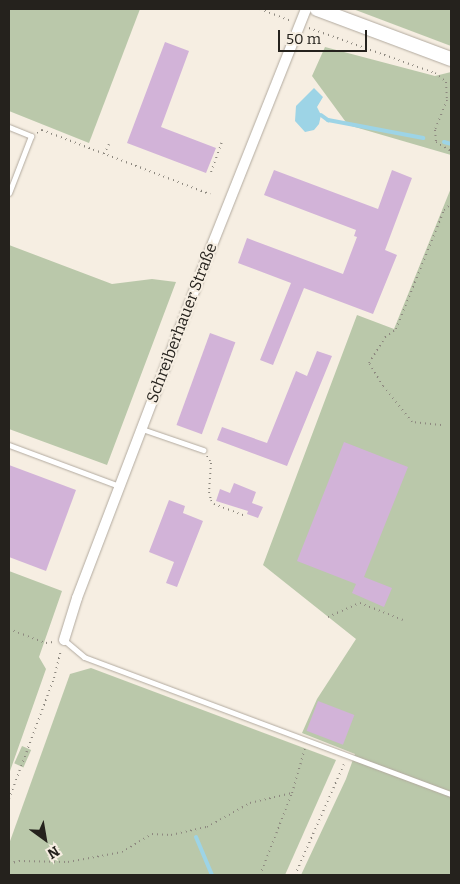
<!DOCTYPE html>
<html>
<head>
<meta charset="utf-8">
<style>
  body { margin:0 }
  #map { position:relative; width:460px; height:884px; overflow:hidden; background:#f6eee2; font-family:Bitter,serif }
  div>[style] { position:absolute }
  .green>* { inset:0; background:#bac8aa; transform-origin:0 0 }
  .water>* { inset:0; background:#9dd4e6 }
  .stream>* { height:4px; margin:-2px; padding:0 2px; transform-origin:2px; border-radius:2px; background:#9dd4e6 }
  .building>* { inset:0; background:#d2b3d8; transform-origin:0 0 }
  .path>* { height:2px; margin-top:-1px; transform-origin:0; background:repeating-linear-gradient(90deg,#8d887f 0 1px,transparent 0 5px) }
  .roads { filter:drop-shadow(0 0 1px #b2aa9f) drop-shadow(0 0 1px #b2aa9f) }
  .service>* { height:5px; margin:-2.5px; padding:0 2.5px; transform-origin:2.5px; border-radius:2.5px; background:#fff }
  .minor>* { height:10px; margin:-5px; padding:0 5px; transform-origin:5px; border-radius:5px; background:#fff }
  .secondary>* { height:14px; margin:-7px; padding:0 7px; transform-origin:7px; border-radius:7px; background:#fff }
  span { translate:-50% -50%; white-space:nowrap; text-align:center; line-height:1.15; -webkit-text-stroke:4px #f6eee2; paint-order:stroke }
  .street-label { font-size:16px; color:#25221d }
  .frame { position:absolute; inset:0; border:10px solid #25221d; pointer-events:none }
  .north { position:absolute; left:20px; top:814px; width:50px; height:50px; -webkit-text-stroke:4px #f6eee2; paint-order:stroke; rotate:148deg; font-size:14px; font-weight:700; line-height:20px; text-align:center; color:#25221d }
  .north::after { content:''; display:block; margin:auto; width:18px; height:22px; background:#25221d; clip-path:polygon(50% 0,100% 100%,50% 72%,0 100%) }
  .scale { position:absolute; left:278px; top:30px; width:89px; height:22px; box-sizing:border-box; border:2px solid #25221d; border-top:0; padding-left:6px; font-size:15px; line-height:18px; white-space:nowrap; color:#25221d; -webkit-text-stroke:4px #f6eee2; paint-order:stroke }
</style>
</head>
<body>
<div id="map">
  <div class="green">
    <div style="clip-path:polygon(9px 9px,140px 9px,89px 143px,9px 111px)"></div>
    <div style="clip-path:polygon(353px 9px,451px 9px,451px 46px)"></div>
    <div style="clip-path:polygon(325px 47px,435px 76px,451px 72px,451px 155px,348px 125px,312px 76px)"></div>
    <div style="clip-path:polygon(451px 188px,451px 875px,301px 875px,346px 779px,355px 754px,302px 733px,317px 699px,356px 639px,263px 565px,357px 315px,394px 329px)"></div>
    <div style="clip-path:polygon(9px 245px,112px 284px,152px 279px,176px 282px,107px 465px,9px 429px)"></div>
    <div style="clip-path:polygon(9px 571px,62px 591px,39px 657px,46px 669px,9px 774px)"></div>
    <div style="clip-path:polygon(91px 668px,336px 760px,285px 875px,9px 875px,9px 844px,70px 674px)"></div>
    <div style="left:22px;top:746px;width:10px;height:19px;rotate:24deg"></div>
  </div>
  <div class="water">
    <div style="clip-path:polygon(314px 88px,323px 97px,317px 107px,321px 115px,319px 124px,314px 130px,305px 132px,295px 121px,296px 106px)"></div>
  </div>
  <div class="stream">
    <div style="left:321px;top:115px;width:9px;rotate:36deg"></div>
    <div style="left:328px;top:120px;width:97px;rotate:10.7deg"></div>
    <div style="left:444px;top:142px;width:7px;rotate:16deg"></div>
    <div style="left:196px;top:837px;width:41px;rotate:67.2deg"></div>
  </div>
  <div class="building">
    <div style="clip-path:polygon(165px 42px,189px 51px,161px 127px,216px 148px,206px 173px,127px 143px)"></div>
    <div style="clip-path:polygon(274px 170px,378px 209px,392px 170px,412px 178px,385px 250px,397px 255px,373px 314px,304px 288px,273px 365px,260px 360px,291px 283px,238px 263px,247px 238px,343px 274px,357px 237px,354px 236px,356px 230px,264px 195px)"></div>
    <div style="left:210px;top:333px;width:27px;height:98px;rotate:20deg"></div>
    <div style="clip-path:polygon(317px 351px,332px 356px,287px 466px,217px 440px,222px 427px,267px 443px,296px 371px,307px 376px)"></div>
    <div style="clip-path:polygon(344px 442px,408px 467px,364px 577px,392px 588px,384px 607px,352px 593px,356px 584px,297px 561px)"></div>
    <div style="clip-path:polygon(9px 465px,76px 490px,46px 571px,9px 557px)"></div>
    <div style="clip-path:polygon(234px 483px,256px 492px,252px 503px,263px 507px,258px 518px,247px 514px,248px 511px,216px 501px,220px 489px,230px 493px)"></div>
    <div style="clip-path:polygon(169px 500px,185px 506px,183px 513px,203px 521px,177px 587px,166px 583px,174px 562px,149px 552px)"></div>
    <div style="left:318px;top:701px;width:39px;height:32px;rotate:21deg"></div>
  </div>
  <div class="path">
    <div style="left:260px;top:9px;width:33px;rotate:21deg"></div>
    <div style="left:309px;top:28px;width:134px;rotate:19.7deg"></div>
    <div style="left:435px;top:73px;width:14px;rotate:39deg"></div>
    <div style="left:446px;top:82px;width:18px;rotate:87deg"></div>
    <div style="left:447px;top:100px;width:32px;rotate:112deg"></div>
    <div style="left:435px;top:130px;width:12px;rotate:85deg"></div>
    <div style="left:436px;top:142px;width:17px;rotate:31deg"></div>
    <div style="left:37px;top:133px;width:6px;rotate:-31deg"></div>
    <div style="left:42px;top:130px;width:180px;rotate:20.9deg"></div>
    <div style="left:104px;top:154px;width:11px;rotate:-63deg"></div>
    <div style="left:211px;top:172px;width:33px;rotate:-70deg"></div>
    <div style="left:441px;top:425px;width:29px;rotate:-174deg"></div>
    <div style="left:412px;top:422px;width:46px;rotate:-128.9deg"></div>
    <div style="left:383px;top:386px;width:27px;rotate:-121deg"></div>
    <div style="left:369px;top:363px;width:31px;rotate:-58deg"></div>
    <div style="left:385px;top:337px;width:14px;rotate:-36deg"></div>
    <div style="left:396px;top:329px;width:128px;rotate:-68deg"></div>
    <div style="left:444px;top:210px;width:9px;rotate:-41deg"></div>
    <div style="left:207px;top:456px;width:8px;rotate:60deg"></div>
    <div style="left:211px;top:463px;width:29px;rotate:94deg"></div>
    <div style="left:209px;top:492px;width:8px;rotate:76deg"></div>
    <div style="left:211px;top:500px;width:5px;rotate:53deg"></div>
    <div style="left:214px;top:504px;width:34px;rotate:21deg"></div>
    <div style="left:328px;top:617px;width:35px;rotate:-24deg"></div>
    <div style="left:360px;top:603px;width:46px;rotate:21.6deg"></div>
    <div style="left:9px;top:629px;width:40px;rotate:21deg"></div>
    <div style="left:46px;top:643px;width:7px;rotate:-8deg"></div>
    <div style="left:9px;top:799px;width:129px;rotate:-69.6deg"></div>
    <div style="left:54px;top:678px;width:29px;rotate:-76deg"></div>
    <div style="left:9px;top:864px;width:10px;rotate:-17deg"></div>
    <div style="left:19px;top:861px;width:49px;rotate:1.2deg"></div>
    <div style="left:68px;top:862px;width:55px;rotate:-10.5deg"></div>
    <div style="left:122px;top:852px;width:35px;rotate:-31deg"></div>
    <div style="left:152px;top:834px;width:19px;rotate:3deg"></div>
    <div style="left:171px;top:835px;width:37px;rotate:-13deg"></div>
    <div style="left:207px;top:827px;width:49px;rotate:-29.2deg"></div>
    <div style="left:250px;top:803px;width:43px;rotate:-13.4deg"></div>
    <div style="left:292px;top:793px;width:47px;rotate:-73.9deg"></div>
    <div style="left:260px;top:875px;width:88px;rotate:-68.7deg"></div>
    <div style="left:295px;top:875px;width:121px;rotate:-66.2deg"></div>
  </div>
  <div class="roads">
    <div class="service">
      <div style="left:9px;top:127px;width:24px;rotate:22deg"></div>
      <div style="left:31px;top:136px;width:61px;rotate:111.1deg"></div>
      <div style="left:142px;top:429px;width:65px;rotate:19deg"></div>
      <div style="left:9px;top:445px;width:117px;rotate:20.4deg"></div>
      <div style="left:64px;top:640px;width:26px;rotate:40deg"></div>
      <div style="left:84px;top:657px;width:392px;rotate:20.5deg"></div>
    </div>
    <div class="minor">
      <div style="left:64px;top:640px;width:44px;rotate:-72.8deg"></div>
      <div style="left:77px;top:598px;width:337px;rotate:-69.1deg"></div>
      <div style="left:197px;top:283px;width:295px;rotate:-68.3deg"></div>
    </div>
    <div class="secondary">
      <div style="left:317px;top:9px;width:143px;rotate:20.5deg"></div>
    </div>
  </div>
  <div class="street-label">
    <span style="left:182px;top:323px;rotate:-69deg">Schreiberhauer Straße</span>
  </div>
  <div class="frame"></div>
  <div class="north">N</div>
  <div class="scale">50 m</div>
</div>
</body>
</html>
